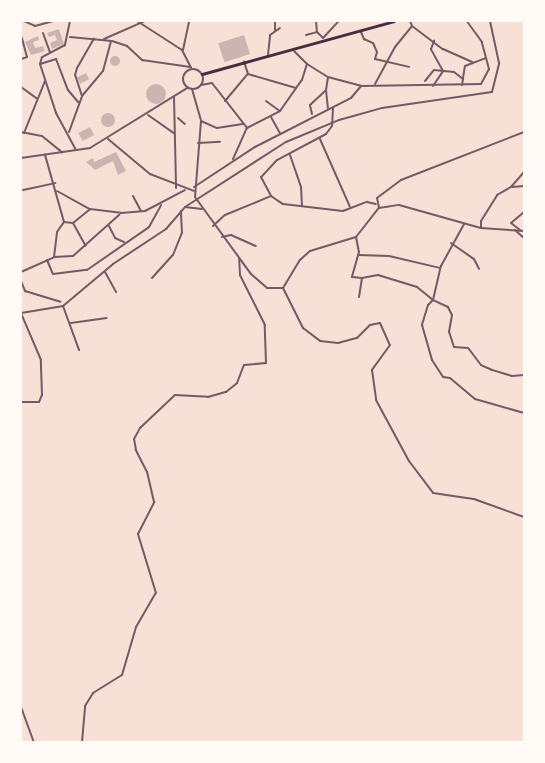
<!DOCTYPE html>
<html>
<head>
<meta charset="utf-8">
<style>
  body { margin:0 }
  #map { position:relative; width:545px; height:763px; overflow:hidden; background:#f7e1d7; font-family:Barlow,sans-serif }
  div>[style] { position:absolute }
  .building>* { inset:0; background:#ccb4b1; transform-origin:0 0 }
  .round { border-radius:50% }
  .minor>* { height:2px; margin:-1px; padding:0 1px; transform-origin:1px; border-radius:1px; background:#755966 }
  .tertiary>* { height:2px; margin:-1px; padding:0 1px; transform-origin:1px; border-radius:1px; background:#755966 }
  .tertiary>.ring { margin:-1px; padding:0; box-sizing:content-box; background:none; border:2px solid #755966; border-radius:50% }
  .secondary>* { height:3px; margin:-1.5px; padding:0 1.5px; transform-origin:1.5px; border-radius:1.5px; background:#4a2c40 }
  span { translate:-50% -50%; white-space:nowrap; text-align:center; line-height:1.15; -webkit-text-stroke:4.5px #fffaf5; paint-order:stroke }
  .frame { position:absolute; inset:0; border:22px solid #fffaf5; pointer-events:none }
</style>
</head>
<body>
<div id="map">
  <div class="building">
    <div style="clip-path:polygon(59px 29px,64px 44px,52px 49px,50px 43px,57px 40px,55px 35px,49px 37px,47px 33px)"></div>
    <div style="left:244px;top:35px;width:20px;height:27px;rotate:72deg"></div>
    <div style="clip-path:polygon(38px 36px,39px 40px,33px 42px,35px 48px,43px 46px,45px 51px,31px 55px,25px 42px)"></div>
    <div class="round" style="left:110px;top:56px;width:10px;height:10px"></div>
    <div style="left:86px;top:73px;width:7px;height:10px;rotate:63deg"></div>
    <div class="round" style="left:146px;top:84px;width:20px;height:20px"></div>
    <div class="round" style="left:101px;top:113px;width:14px;height:14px"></div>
    <div style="left:90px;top:127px;width:9px;height:13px;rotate:63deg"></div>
    <div style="clip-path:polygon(116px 152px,126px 171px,118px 175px,113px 161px,95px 170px,86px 162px,93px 158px,94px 162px)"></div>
  </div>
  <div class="minor">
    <div style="left:24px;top:21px;width:12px;rotate:24deg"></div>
    <div style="left:35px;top:26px;width:20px;rotate:-15deg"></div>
    <div style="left:70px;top:21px;width:25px;rotate:102deg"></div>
    <div style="left:65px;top:45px;width:26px;rotate:152deg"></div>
    <div style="left:42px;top:57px;width:7px;rotate:106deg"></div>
    <div style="left:40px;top:64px;width:52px;rotate:71.9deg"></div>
    <div style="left:56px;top:113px;width:42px;rotate:61.6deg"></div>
    <div style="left:137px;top:21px;width:54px;rotate:32.8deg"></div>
    <div style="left:182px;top:50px;width:20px;rotate:63deg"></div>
    <div style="left:275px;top:21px;width:9px;rotate:90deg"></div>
    <div style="left:316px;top:21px;width:11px;rotate:85deg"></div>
    <div style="left:317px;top:32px;width:8px;rotate:45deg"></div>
    <div style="left:323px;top:38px;width:23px;rotate:-47deg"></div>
    <div style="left:410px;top:21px;width:5px;rotate:68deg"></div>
    <div style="left:412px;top:26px;width:39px;rotate:37deg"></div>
    <div style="left:443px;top:49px;width:32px;rotate:24deg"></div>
    <div style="left:21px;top:22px;width:1px;rotate:-45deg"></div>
    <div style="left:361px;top:32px;width:8px;rotate:67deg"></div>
    <div style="left:364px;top:39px;width:10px;rotate:24deg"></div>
    <div style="left:373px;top:43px;width:10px;rotate:66deg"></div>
    <div style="left:377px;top:52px;width:7px;rotate:106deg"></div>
    <div style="left:375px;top:59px;width:35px;rotate:13deg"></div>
    <div style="left:43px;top:33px;width:20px;rotate:70deg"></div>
    <div style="left:306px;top:35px;width:11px;rotate:-15deg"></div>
    <div style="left:70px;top:37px;width:42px;rotate:5.4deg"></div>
    <div style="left:112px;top:41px;width:16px;rotate:18deg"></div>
    <div style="left:127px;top:46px;width:21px;rotate:43deg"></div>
    <div style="left:142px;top:60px;width:49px;rotate:8.3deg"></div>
    <div style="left:104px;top:39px;width:45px;rotate:-23.7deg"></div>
    <div style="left:183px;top:50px;width:30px;rotate:-78deg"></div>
    <div style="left:268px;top:55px;width:20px;rotate:-84deg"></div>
    <div style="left:270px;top:35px;width:12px;rotate:-35deg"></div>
    <div style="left:21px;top:59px;width:6px;rotate:-18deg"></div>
    <div style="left:27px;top:57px;width:20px;rotate:-105deg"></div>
    <div style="left:40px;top:64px;width:17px;rotate:-17deg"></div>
    <div style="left:56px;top:59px;width:33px;rotate:69deg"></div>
    <div style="left:68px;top:90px;width:16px;rotate:50deg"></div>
    <div style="left:307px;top:64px;width:25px;rotate:32deg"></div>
    <div style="left:328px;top:77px;width:34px;rotate:15deg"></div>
    <div style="left:248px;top:74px;width:50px;rotate:16.3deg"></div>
    <div style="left:463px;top:78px;width:12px;rotate:-81deg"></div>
    <div style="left:465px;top:66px;width:22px;rotate:-21deg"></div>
    <div style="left:425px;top:81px;width:14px;rotate:-51deg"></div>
    <div style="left:434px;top:70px;width:20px;rotate:6deg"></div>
    <div style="left:454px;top:72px;width:11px;rotate:38deg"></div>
    <div style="left:463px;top:79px;width:6px;rotate:99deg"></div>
    <div style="left:375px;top:84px;width:42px;rotate:-61.6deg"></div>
    <div style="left:395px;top:47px;width:27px;rotate:-51deg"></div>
    <div style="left:201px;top:85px;width:11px;rotate:-10deg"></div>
    <div style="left:212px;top:83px;width:57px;rotate:52.1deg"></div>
    <div style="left:433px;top:86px;width:18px;rotate:-56deg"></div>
    <div style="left:443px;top:71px;width:25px;rotate:-119deg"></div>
    <div style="left:431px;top:49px;width:9px;rotate:-69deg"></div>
    <div style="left:21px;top:87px;width:19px;rotate:36deg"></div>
    <div style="left:326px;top:90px;width:18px;rotate:84deg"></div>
    <div style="left:82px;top:96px;width:33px;rotate:-50deg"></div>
    <div style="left:103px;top:71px;width:30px;rotate:-75deg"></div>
    <div style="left:174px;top:97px;width:91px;rotate:88.7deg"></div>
    <div style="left:225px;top:101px;width:35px;rotate:-50deg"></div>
    <div style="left:248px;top:74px;width:13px;rotate:-108deg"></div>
    <div style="left:266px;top:101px;width:17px;rotate:36deg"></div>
    <div style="left:333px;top:108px;width:18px;rotate:93deg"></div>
    <div style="left:332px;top:126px;width:10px;rotate:127deg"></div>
    <div style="left:326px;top:134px;width:55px;rotate:152deg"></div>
    <div style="left:277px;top:160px;width:23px;rotate:133deg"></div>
    <div style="left:261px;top:177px;width:21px;rotate:62deg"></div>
    <div style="left:271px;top:196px;width:14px;rotate:34deg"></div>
    <div style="left:283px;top:204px;width:60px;rotate:6.7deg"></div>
    <div style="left:343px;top:211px;width:26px;rotate:-21deg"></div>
    <div style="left:367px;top:202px;width:9px;rotate:13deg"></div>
    <div style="left:312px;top:114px;width:9px;rotate:-103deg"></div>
    <div style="left:310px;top:105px;width:22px;rotate:-43deg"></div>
    <div style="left:326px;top:90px;width:13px;rotate:-81deg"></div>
    <div style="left:148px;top:115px;width:32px;rotate:35deg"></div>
    <div style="left:271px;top:117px;width:18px;rotate:61deg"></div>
    <div style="left:178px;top:118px;width:9px;rotate:41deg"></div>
    <div style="left:201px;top:121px;width:17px;rotate:24deg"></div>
    <div style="left:217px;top:128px;width:26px;rotate:-9deg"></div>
    <div style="left:21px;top:132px;width:21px;rotate:11deg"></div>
    <div style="left:42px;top:136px;width:26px;rotate:39deg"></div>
    <div style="left:69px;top:132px;width:38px;rotate:-70deg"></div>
    <div style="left:82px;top:96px;width:22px;rotate:-108deg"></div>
    <div style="left:75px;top:75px;width:7px;rotate:-74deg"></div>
    <div style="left:77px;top:68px;width:34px;rotate:-60deg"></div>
    <div style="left:24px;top:133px;width:56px;rotate:-68deg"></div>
    <div style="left:320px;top:139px;width:74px;rotate:66.2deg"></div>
    <div style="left:198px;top:143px;width:22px;rotate:-3deg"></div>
    <div style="left:290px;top:155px;width:34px;rotate:71deg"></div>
    <div style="left:301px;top:187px;width:19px;rotate:87deg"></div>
    <div style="left:233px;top:159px;width:34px;rotate:-66deg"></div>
    <div style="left:247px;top:128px;width:37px;rotate:-27deg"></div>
    <div style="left:280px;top:111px;width:38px;rotate:-55deg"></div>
    <div style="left:302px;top:80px;width:17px;rotate:-73deg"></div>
    <div style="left:307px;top:64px;width:18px;rotate:-135deg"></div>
    <div style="left:194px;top:187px;width:73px;rotate:-33.3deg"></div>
    <div style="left:255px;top:147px;width:108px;rotate:-27deg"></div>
    <div style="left:351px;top:98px;width:16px;rotate:-50deg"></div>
    <div style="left:361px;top:86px;width:120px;rotate:-1deg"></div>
    <div style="left:481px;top:84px;width:17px;rotate:-62deg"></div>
    <div style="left:489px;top:69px;width:28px;rotate:-105deg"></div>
    <div style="left:482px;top:42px;width:26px;rotate:-126deg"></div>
    <div style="left:512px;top:187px;width:12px;rotate:-5deg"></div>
    <div style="left:21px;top:190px;width:47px;rotate:90deg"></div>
    <div style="left:23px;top:190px;width:33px;rotate:-12deg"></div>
    <div style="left:57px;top:191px;width:38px;rotate:29deg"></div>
    <div style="left:90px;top:209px;width:31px;rotate:7deg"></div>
    <div style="left:121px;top:213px;width:24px;rotate:-5deg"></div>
    <div style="left:145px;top:211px;width:45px;rotate:-27.7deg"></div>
    <div style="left:133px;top:196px;width:17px;rotate:62deg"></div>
    <div style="left:379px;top:208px;width:10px;rotate:-101deg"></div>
    <div style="left:377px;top:198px;width:30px;rotate:-37deg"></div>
    <div style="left:401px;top:180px;width:132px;rotate:-21.3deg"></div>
    <div style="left:64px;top:222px;width:9px;rotate:6deg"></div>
    <div style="left:73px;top:223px;width:26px;rotate:61deg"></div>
    <div style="left:73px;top:223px;width:21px;rotate:-39deg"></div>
    <div style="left:109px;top:226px;width:13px;rotate:63deg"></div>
    <div style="left:115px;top:238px;width:10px;rotate:24deg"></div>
    <div style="left:213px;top:226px;width:16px;rotate:-43deg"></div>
    <div style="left:225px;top:215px;width:50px;rotate:-22.4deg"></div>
    <div style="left:481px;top:228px;width:7px;rotate:-90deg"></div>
    <div style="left:481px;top:221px;width:31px;rotate:-58deg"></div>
    <div style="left:497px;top:195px;width:16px;rotate:-30deg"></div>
    <div style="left:511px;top:187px;width:20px;rotate:-49deg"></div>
    <div style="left:515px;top:230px;width:12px;rotate:42deg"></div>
    <div style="left:520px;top:230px;width:11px;rotate:-142deg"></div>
    <div style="left:511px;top:223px;width:17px;rotate:-40deg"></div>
    <div style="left:222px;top:237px;width:9px;rotate:-13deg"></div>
    <div style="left:231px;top:235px;width:27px;rotate:24deg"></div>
    <div style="left:356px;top:237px;width:15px;rotate:79deg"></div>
    <div style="left:359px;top:252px;width:26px;rotate:106deg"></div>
    <div style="left:352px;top:277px;width:10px;rotate:6deg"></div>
    <div style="left:451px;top:243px;width:28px;rotate:35deg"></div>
    <div style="left:474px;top:259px;width:11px;rotate:63deg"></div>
    <div style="left:358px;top:255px;width:31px;rotate:2deg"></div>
    <div style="left:389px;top:256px;width:52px;rotate:13.2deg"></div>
    <div style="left:54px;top:257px;width:19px;rotate:-3deg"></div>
    <div style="left:73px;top:256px;width:62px;rotate:-41.7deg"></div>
    <div style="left:47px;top:260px;width:15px;rotate:67deg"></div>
    <div style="left:53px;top:274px;width:34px;rotate:-7deg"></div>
    <div style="left:87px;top:270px;width:75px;rotate:-34.7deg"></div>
    <div style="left:149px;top:227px;width:25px;rotate:-61deg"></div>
    <div style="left:21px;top:272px;width:36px;rotate:-24deg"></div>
    <div style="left:54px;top:257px;width:25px;rotate:-83deg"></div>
    <div style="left:57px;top:232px;width:12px;rotate:-55deg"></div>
    <div style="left:64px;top:222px;width:70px;rotate:-105.8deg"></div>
    <div style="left:105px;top:272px;width:23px;rotate:61deg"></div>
    <div style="left:152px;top:278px;width:31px;rotate:-48deg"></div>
    <div style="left:173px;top:255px;width:24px;rotate:-68deg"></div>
    <div style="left:182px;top:233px;width:22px;rotate:-93deg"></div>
    <div style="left:21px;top:281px;width:11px;rotate:68deg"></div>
    <div style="left:25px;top:291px;width:37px;rotate:17deg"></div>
    <div style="left:283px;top:288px;width:45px;rotate:63.4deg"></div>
    <div style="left:303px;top:328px;width:21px;rotate:37deg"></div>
    <div style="left:320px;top:341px;width:18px;rotate:6deg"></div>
    <div style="left:338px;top:343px;width:20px;rotate:-15deg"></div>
    <div style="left:357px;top:338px;width:18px;rotate:-45deg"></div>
    <div style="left:370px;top:325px;width:10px;rotate:-11deg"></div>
    <div style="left:380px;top:323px;width:24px;rotate:66deg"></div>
    <div style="left:390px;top:345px;width:31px;rotate:126deg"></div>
    <div style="left:372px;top:370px;width:30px;rotate:82deg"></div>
    <div style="left:376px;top:400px;width:69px;rotate:61.6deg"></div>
    <div style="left:409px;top:461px;width:40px;rotate:53deg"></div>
    <div style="left:433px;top:493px;width:41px;rotate:8.3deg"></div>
    <div style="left:474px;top:499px;width:53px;rotate:19.8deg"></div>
    <div style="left:359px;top:297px;width:19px;rotate:-81deg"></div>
    <div style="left:362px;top:278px;width:16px;rotate:-11deg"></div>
    <div style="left:378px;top:275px;width:41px;rotate:17.1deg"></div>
    <div style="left:417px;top:287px;width:21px;rotate:39deg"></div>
    <div style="left:433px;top:300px;width:35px;rotate:-77deg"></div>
    <div style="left:441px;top:266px;width:48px;rotate:-61.3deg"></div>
    <div style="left:63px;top:306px;width:47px;rotate:70deg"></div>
    <div style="left:71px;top:323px;width:36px;rotate:-8deg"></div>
    <div style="left:524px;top:375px;width:12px;rotate:175deg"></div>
    <div style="left:512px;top:376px;width:21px;rotate:-163deg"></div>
    <div style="left:492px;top:370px;width:12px;rotate:-156deg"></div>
    <div style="left:481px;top:365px;width:21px;rotate:-127deg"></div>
    <div style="left:468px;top:348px;width:14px;rotate:-176deg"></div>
    <div style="left:454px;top:347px;width:16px;rotate:-108deg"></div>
    <div style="left:449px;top:332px;width:17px;rotate:-80deg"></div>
    <div style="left:452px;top:315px;width:9px;rotate:-117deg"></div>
    <div style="left:448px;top:307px;width:17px;rotate:-155deg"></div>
    <div style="left:433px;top:300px;width:7px;rotate:135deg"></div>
    <div style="left:428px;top:305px;width:21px;rotate:107deg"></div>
    <div style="left:422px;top:325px;width:36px;rotate:74deg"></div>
    <div style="left:432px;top:360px;width:20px;rotate:57deg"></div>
    <div style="left:443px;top:377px;width:7px;rotate:8deg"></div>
    <div style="left:450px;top:378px;width:33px;rotate:40deg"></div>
    <div style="left:475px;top:399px;width:51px;rotate:15.9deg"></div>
    <div style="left:21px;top:402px;width:18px"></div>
    <div style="left:39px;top:402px;width:8px;rotate:-67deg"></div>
    <div style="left:42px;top:395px;width:35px;rotate:-92deg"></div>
    <div style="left:41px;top:360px;width:51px;rotate:-113.1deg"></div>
  </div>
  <div class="tertiary">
    <div class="ring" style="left:183px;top:69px;width:18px;height:18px"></div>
    <div style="left:192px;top:89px;width:33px;rotate:74deg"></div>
    <div style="left:201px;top:121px;width:76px;rotate:94.5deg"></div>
    <div style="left:195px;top:197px;width:95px;rotate:54deg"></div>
    <div style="left:251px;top:274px;width:21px;rotate:41deg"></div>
    <div style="left:267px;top:288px;width:16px"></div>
    <div style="left:283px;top:288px;width:33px;rotate:-59deg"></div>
    <div style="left:300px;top:260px;width:13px;rotate:-42deg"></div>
    <div style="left:310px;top:251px;width:48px;rotate:-16.9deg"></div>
    <div style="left:356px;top:237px;width:37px;rotate:-52deg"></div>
    <div style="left:379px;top:208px;width:20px;rotate:-9deg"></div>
    <div style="left:399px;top:205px;width:85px;rotate:15.7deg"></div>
    <div style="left:481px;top:228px;width:43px;rotate:4deg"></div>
    <div style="left:108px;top:139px;width:55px;rotate:39.8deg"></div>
    <div style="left:150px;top:174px;width:47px;rotate:21.1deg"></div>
    <div style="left:21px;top:158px;width:70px;rotate:-8.2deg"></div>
    <div style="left:90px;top:148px;width:114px;rotate:-31.7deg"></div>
    <div style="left:185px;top:207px;width:120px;rotate:-32.8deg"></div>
    <div style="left:286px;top:142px;width:57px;rotate:-22.5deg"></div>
    <div style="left:339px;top:120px;width:45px;rotate:-15.6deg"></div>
    <div style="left:382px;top:108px;width:111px;rotate:-8.3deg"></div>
    <div style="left:492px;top:92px;width:30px;rotate:-76deg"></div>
    <div style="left:499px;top:63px;width:43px;rotate:-102.1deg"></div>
    <div style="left:21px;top:313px;width:43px;rotate:-9.5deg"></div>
    <div style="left:63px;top:306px;width:65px;rotate:-40deg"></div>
    <div style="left:113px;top:264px;width:64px;rotate:-33.4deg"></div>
    <div style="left:166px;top:229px;width:29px;rotate:-49deg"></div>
    <div style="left:185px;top:207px;width:17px;rotate:7deg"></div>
    <div style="left:21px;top:707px;width:37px;rotate:70deg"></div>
    <div style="left:82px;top:742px;width:36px;rotate:-85deg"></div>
    <div style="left:85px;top:706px;width:15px;rotate:-58deg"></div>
    <div style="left:93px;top:693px;width:34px;rotate:-32deg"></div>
    <div style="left:122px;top:675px;width:50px;rotate:-73.7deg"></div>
    <div style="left:136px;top:627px;width:39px;rotate:-60deg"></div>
    <div style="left:156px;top:593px;width:62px;rotate:-107deg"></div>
    <div style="left:138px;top:534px;width:36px;rotate:-63deg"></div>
    <div style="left:154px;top:502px;width:31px;rotate:-103deg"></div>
    <div style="left:147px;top:472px;width:25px;rotate:-117deg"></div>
    <div style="left:136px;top:450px;width:11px;rotate:-100deg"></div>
    <div style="left:134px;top:439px;width:13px;rotate:-61deg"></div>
    <div style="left:140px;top:428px;width:48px;rotate:-43.3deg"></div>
    <div style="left:175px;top:395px;width:33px;rotate:3deg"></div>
    <div style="left:208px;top:397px;width:19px;rotate:-16deg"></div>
    <div style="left:226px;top:392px;width:14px;rotate:-39deg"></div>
    <div style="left:237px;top:383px;width:19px;rotate:-69deg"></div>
    <div style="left:244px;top:365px;width:22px;rotate:-5deg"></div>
    <div style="left:266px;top:363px;width:38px;rotate:-92deg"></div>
    <div style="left:265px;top:325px;width:56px;rotate:-116.6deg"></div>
    <div style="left:240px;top:275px;width:17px;rotate:-93deg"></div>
  </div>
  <div class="secondary">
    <div style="left:202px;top:74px;width:199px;rotate:-15.4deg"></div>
  </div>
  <div class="frame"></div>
</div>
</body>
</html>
